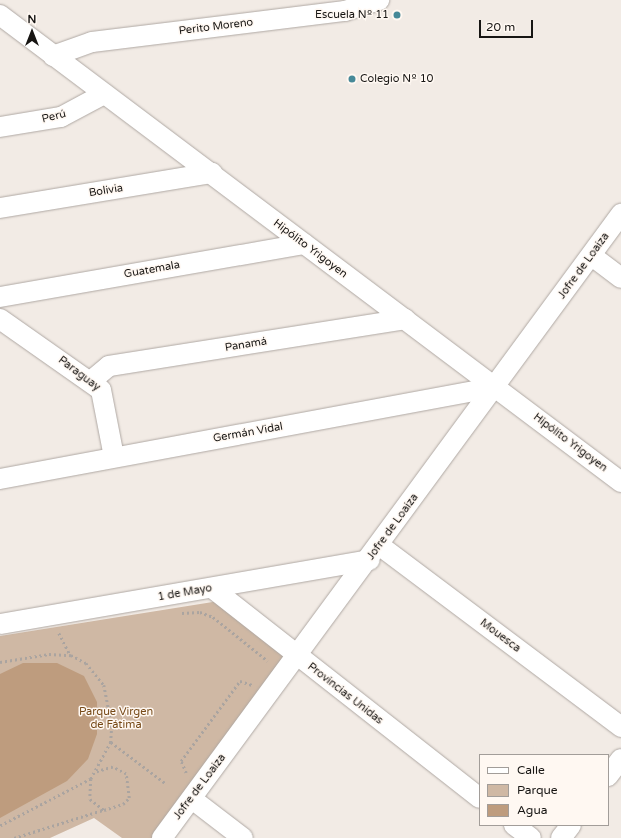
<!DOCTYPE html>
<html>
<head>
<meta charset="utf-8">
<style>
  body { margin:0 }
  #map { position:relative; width:621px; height:838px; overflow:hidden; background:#f2ebe5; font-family:"Varela Round",sans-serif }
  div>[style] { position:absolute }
  .green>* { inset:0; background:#cfb8a4 }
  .water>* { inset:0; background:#be9c7e }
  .path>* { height:2.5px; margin-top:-1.25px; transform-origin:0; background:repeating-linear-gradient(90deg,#aaa4a0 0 2px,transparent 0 5px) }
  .roads { filter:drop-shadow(0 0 1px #afa8a3) drop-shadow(0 0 1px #afa8a3) }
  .street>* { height:20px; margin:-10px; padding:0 10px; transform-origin:10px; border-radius:10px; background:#fff }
  .dots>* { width:11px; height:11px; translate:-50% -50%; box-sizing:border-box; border:2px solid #fff8f2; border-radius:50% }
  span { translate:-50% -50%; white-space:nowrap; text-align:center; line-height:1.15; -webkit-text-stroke:3px #fff8f2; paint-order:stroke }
  .poi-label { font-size:11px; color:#171513 }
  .right { translate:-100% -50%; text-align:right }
  .left { translate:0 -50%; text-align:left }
  .street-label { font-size:11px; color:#171513 }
  .park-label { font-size:11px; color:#774a18 }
  .legend { position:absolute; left:479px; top:754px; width:130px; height:72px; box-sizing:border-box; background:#fff8f2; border:1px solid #a29d99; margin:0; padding:5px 7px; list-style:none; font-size:12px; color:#171513 }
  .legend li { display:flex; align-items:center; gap:8px; height:20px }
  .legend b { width:20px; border:1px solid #a29d99 }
  .north { position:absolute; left:12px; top:12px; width:40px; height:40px; -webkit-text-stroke:3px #fff8f2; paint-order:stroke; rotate:0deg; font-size:11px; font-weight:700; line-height:16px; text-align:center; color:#171513 }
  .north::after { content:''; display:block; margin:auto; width:14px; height:18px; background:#171513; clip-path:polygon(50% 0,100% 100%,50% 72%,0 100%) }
  .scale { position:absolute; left:479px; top:20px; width:54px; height:18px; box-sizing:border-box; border:2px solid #171513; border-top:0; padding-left:5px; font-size:12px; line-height:14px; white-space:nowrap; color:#171513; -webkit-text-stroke:3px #fff8f2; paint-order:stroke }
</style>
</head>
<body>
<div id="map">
  <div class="green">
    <div style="clip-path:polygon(219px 601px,286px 658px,153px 838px,122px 838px,94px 818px,50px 838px,0 838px,0 636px)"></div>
  </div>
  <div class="water">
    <div style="clip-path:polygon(23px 663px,57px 663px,84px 676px,97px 702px,97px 734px,88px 759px,67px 781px,0 818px,0 674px)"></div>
  </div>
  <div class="path">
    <div style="left:182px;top:613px;width:18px;rotate:-3deg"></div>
    <div style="left:200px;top:612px;width:14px;rotate:21deg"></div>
    <div style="left:213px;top:617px;width:70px;rotate:38.7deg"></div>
    <div style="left:59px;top:633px;width:25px;rotate:63deg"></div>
    <div style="left:0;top:662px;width:50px;rotate:-9.3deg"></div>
    <div style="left:49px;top:654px;width:22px;rotate:3deg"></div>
    <div style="left:71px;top:655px;width:17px;rotate:28deg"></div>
    <div style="left:86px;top:663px;width:28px;rotate:51deg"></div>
    <div style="left:104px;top:685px;width:42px;rotate:79deg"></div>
    <div style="left:112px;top:726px;width:16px;rotate:94deg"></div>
    <div style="left:111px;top:742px;width:42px;rotate:118.4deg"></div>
    <div style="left:91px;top:779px;width:102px;rotate:152.7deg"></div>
    <div style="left:111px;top:742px;width:68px;rotate:37.2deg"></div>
    <div style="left:186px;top:773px;width:13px;rotate:-113deg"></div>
    <div style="left:181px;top:761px;width:99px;rotate:-53.6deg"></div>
    <div style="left:240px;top:681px;width:13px;rotate:18deg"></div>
    <div style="left:91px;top:779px;width:20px;rotate:93deg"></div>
    <div style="left:90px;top:799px;width:18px;rotate:38deg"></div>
    <div style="left:104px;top:810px;width:20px;rotate:-18deg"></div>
    <div style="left:123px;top:804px;width:8px;rotate:-45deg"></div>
    <div style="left:129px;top:798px;width:24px;rotate:-97deg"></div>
    <div style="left:126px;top:774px;width:15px;rotate:-152deg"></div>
    <div style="left:113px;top:767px;width:18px;rotate:164deg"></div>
    <div style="left:14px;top:838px;width:93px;rotate:-17.5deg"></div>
  </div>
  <div class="roads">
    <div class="street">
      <div style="left:0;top:15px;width:777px;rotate:36.94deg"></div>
      <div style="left:53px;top:56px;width:41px;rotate:-19.7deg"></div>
      <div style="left:92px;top:42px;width:255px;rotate:-7deg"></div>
      <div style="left:345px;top:11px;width:36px;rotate:-18deg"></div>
      <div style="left:0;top:127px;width:62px;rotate:-9.3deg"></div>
      <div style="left:61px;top:117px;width:49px;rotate:-28.1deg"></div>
      <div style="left:0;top:208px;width:215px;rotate:-9.4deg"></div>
      <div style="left:592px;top:256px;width:36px;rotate:37deg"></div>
      <div style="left:0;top:297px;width:309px;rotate:-9.9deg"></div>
      <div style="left:0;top:319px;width:123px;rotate:35.1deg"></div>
      <div style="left:101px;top:390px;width:68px;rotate:79deg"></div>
      <div style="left:91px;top:381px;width:23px;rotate:-40deg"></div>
      <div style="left:109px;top:366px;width:300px;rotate:-9deg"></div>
      <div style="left:0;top:479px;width:504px;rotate:-10.51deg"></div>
      <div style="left:379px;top:545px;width:303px;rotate:36.9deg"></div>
      <div style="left:212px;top:588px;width:340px;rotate:38.1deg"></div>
      <div style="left:0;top:624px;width:375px;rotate:-9.8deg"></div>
      <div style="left:608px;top:776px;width:21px;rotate:-53deg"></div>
      <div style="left:192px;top:799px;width:64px;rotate:37.4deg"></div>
      <div style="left:514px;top:825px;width:21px;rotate:37deg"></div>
      <div style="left:162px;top:838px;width:775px;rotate:-53.66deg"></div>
      <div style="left:561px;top:838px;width:16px;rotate:-52deg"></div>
    </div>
  </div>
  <div class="dots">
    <div style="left:397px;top:15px;background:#468998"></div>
    <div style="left:352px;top:79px;background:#468998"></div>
  </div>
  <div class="poi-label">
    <span class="right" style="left:389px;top:15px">Escuela Nº 11</span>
    <span class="left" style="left:360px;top:79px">Colegio Nº 10</span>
  </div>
  <div class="street-label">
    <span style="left:216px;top:27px;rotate:-7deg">Perito Moreno</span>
    <span style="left:54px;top:117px;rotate:-14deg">Perú</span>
    <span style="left:106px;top:191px;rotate:-9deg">Bolivia</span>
    <span style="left:310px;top:249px;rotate:37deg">Hipólito Yrigoyen</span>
    <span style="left:584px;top:266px;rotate:-54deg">Jofre de Loaiza</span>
    <span style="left:152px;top:270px;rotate:-10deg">Guatemala</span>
    <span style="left:246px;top:345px;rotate:-9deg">Panamá</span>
    <span style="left:79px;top:374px;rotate:37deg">Paraguay</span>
    <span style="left:248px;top:433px;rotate:-10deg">Germán Vidal</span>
    <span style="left:570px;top:443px;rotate:37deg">Hipólito Yrigoyen</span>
    <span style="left:393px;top:527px;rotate:-54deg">Jofre de Loaiza</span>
    <span style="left:185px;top:593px;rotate:-10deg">1 de Mayo</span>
    <span style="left:500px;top:636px;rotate:37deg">Mouesca</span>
    <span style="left:345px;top:694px;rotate:38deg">Provincias Unidas</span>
    <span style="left:200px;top:787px;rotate:-53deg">Jofre de Loaiza</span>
  </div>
  <div class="park-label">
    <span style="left:116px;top:719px">Parque Virgen<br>de Fátima</span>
  </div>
  <ul class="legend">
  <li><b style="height:5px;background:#fff"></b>Calle</li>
  <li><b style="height:11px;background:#cfb8a4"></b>Parque</li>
  <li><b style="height:11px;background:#be9c7e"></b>Agua</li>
  </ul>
  <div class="north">N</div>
  <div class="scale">20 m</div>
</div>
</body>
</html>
